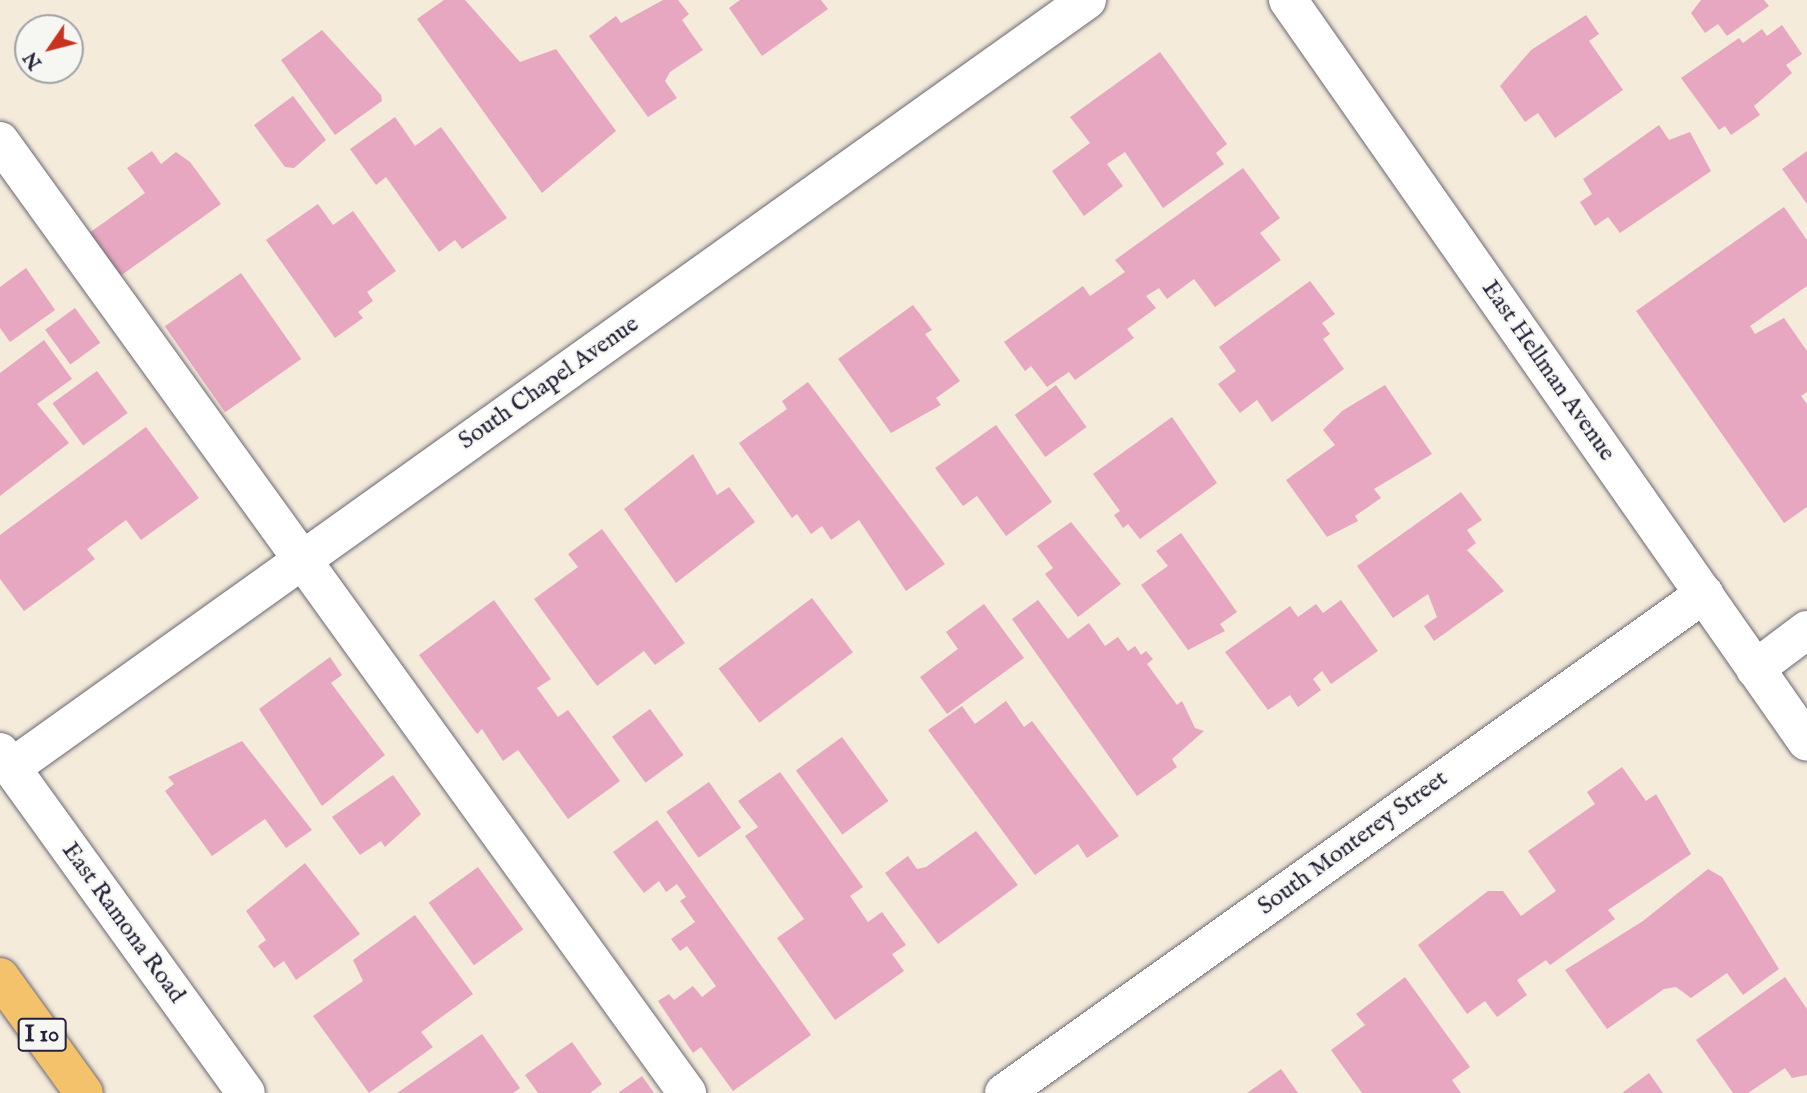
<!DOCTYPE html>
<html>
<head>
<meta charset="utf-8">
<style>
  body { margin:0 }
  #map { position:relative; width:1807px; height:1093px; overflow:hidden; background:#f4ebdb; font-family:"IM FELL English",serif }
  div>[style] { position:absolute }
  .building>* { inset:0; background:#e7a7c0; transform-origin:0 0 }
  .roads { filter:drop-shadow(0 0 2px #6c6873) drop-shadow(0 0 2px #6c6873) }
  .minor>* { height:38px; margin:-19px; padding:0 19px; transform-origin:19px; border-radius:19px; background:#fff }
  .highway>* { height:38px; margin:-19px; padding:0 19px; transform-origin:19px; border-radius:19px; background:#f4c26a }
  span { translate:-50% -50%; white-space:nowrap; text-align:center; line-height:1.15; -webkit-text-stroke:5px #f6f6f2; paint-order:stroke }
  .shield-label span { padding:2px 5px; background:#f6f6f2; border:2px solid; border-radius:5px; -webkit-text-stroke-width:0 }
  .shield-label { font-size:23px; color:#22223b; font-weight:700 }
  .street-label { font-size:24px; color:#22223b }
  .north { position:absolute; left:14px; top:14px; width:70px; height:70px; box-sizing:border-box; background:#f6f6f2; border:2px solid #a1a1a9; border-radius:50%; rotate:235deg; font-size:19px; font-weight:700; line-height:28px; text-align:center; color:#22223b }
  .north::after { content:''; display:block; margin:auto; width:24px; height:32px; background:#c8321e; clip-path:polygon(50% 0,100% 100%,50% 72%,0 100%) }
</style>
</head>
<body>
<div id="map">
  <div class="building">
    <div style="clip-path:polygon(444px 0,465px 0,520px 62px,556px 49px,616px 131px,542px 193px,417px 19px)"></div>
    <div style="clip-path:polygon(663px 0,678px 0,689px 14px,682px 20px,703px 50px,670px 72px,665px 81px,677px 98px,648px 117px,589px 36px,616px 16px,621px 23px)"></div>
    <div style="clip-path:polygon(740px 0,821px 0,828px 9px,762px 56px,729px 8px)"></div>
    <div style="clip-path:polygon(1701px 0,1764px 0,1769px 6px,1727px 36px,1718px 24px,1705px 33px,1691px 13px)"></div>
    <div style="clip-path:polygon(1586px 15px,1599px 34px,1589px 41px,1623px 90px,1555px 138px,1538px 113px,1525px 122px,1500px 86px,1531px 50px)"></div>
    <div style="clip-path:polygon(1782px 25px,1802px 54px,1786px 65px,1792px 73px,1754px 106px,1760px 115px,1731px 135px,1725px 126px,1719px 130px,1681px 78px,1739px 38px,1743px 43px,1762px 29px,1767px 36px)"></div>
    <div style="clip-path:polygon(322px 30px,381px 95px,382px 101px,335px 135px,281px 60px)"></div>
    <div style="clip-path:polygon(1160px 52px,1227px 144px,1216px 153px,1224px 164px,1163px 208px,1125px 152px,1107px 164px,1123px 186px,1084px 216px,1052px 171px,1090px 143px,1070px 117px)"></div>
    <div style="clip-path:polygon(293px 96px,326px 140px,294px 168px,285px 167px,254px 125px)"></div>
    <div style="clip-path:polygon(395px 117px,415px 146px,441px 127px,507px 218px,462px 249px,455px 240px,439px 252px,386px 177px,376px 185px,350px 149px)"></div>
    <div style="clip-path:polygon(1659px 125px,1669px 140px,1690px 132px,1711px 171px,1620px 233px,1608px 217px,1595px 226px,1580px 202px,1592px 194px,1583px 179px)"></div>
    <div style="clip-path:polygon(152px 151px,161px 164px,176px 152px,190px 162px,221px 204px,116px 279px,85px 236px,145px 193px,127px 168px)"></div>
    <div style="clip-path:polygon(1807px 151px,1807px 204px,1782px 169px)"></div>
    <div style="clip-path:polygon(1243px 168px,1280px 218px,1260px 233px,1281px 260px,1215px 307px,1194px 279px,1167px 299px,1159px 288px,1146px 296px,1156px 308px,1127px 329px,1134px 338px,1075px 380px,1069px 372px,1047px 387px,1031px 366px,1025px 371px,1004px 342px,1083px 286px,1090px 296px,1125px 272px,1115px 260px)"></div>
    <div style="clip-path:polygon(318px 204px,333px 225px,353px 211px,396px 271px,367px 292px,373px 301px,358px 312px,363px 318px,335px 338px,266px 240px)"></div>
    <div style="clip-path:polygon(1784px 207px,1807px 240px,1807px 286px,1750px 326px,1755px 334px,1784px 318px,1807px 351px,1807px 392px,1801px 396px,1807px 404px,1807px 507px,1784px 523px,1636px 311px)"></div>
    <div style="clip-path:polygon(26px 268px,55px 310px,10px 342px,0 328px,0 287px)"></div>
    <div style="left:241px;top:273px;width:105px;height:93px;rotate:55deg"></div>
    <div style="clip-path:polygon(1310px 281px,1335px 314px,1322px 323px,1330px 334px,1323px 339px,1344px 369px,1272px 422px,1257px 400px,1240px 413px,1218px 384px,1236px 371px,1219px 347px)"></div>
    <div style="clip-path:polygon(913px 305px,932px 330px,925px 334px,960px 381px,936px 398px,941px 405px,891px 433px,838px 359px)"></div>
    <div style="left:75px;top:308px;width:43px;height:37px;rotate:54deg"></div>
    <div style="clip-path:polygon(44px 340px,72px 379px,37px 404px,69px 443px,0 496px,0 373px)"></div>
    <div style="left:97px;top:371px;width:52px;height:55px;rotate:54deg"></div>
    <div style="clip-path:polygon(808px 382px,945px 564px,906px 591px,859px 520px,831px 540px,822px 526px,811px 534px,797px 514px,792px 518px,739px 443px,787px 409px,782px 401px)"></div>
    <div style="left:1056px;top:385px;width:52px;height:51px;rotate:54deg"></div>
    <div style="clip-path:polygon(1385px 385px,1432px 454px,1374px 489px,1381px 498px,1355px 516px,1358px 521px,1327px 537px,1286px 480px,1335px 445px,1323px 430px,1342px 411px)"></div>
    <div style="clip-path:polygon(1172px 417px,1217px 483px,1140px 539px,1128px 524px,1123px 528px,1114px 515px,1120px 511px,1093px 474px)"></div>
    <div style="clip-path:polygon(996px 425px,1052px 502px,1006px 536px,977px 496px,963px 506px,935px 468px)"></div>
    <div style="clip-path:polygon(146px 427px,199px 498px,141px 540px,126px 520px,87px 549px,95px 559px,24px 611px,0 579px,0 535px)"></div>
    <div style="clip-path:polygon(693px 454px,717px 495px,729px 487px,755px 522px,676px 583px,624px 509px)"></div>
    <div style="clip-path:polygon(1461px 492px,1482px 520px,1467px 530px,1476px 543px,1467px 550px,1504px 591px,1434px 641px,1424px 626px,1437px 617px,1428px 594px,1393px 618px,1357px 566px)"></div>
    <div style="clip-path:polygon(1071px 522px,1121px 584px,1078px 617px,1045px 574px,1053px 568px,1037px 546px)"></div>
    <div style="clip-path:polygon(602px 529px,685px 643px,655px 665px,644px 651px,597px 686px,534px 599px,578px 567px,568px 554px)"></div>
    <div style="clip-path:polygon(1181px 533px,1237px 612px,1220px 624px,1225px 631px,1188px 650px,1141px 585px,1168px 566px,1156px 551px)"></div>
    <div style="left:812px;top:598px;width:68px;height:117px;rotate:53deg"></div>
    <div style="clip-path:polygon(494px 600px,551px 679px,537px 688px,558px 717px,568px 710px,620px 781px,568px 819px,518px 750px,503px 761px,482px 729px,477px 734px,419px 655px)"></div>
    <div style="clip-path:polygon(1038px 600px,1068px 639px,1089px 623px,1105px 646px,1118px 637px,1128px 651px,1135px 646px,1141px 655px,1146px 651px,1153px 659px,1147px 664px,1177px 705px,1182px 701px,1195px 728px,1204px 731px,1172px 759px,1177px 767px,1137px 796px,1012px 619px)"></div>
    <div style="clip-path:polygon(1341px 600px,1378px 651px,1331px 684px,1322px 671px,1313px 679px,1321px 690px,1298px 707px,1290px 695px,1268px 710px,1225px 652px,1290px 606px,1298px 617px,1316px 604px,1323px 613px)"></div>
    <div style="clip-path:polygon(984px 604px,1024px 658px,947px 714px,920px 677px,958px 649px,946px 632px)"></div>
    <div style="clip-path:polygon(330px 657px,342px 675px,331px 683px,385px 755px,322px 806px,259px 709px)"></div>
    <div style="clip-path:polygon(1006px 701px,1024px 727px,1032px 721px,1119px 836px,1087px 858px,1078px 844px,1035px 875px,928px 730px,962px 706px,975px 724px)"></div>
    <div style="left:650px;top:709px;width:57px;height:47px;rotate:54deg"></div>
    <div style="left:842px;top:737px;width:79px;height:57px;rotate:54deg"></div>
    <div style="clip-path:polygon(242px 741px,312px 830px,286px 848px,265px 819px,212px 856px,165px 791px,174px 784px,168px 777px)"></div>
    <div style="clip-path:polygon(1622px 767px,1646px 801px,1656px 794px,1691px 854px,1608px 910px,1615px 919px,1550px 965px,1546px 960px,1517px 980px,1527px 995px,1497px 1017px,1485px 1001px,1467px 1014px,1418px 945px,1488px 891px,1503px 891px,1521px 916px,1556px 891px,1528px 851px,1595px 804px,1587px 792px)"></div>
    <div style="clip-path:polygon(780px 772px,863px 887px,850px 896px,868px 922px,882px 912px,906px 945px,892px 954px,904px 971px,835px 1020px,777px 938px,804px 919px,745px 836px,758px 827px,738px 801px)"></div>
    <div style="clip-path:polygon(393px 775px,421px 814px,385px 847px,381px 841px,360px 855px,332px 817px)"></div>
    <div style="left:709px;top:782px;width:56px;height:52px;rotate:55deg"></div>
    <div style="clip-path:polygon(657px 820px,811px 1035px,733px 1091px,701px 1047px,693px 1053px,658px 1001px,669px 994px,674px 1000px,693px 986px,702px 997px,716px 986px,687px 946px,680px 951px,671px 939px,695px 922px,680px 901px,686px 897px,677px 884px,666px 892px,659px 881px,644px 893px,613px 852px)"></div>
    <div style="clip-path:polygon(976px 831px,1018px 885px,938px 944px,885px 873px,908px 856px,917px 869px,926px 867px)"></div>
    <div style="clip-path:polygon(305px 863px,360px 934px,296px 980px,284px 961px,274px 968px,258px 946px,266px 940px,246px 911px)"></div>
    <div style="left:478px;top:867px;width:77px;height:61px;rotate:54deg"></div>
    <div style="clip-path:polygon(1708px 869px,1722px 877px,1779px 969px,1743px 995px,1727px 973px,1691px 998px,1676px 987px,1664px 989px,1607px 1029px,1565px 970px,1643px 921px)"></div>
    <div style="clip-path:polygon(415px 915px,473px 994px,421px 1032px,433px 1047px,369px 1093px,313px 1016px,363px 981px,353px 960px)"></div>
    <div style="clip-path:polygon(1405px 977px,1470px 1067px,1452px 1080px,1461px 1093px,1362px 1093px,1331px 1050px,1365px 1025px,1356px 1014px)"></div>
    <div style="clip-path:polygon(1785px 977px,1807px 1009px,1807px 1075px,1792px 1078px,1785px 1068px,1748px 1093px,1733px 1093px,1696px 1040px)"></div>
    <div style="clip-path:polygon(482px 1034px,520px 1088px,513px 1093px,397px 1093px)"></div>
    <div style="clip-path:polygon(572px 1042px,602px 1084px,590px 1093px,538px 1093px,525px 1075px)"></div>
    <div style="clip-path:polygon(1281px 1069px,1298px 1093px,1247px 1093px)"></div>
    <div style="clip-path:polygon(1649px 1073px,1663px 1093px,1622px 1093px)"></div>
    <div style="clip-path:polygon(642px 1076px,654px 1093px,618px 1093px)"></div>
  </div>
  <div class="roads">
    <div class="minor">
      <div style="left:1288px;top:0;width:905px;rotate:55.03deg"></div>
      <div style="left:0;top:141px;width:1174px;rotate:54.18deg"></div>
      <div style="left:1755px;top:669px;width:65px;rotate:-36.9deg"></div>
      <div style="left:0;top:752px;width:420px;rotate:54.2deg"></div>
      <div style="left:11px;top:768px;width:1322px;rotate:-35.52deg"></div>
      <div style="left:1004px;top:1093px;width:860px;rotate:-35.48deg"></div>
    </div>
    <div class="highway">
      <div style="left:0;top:977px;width:143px;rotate:54.1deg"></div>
    </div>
  </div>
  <div class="shield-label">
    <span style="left:42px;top:1035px">I 10</span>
  </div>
  <div class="street-label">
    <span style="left:1548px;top:371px;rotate:55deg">East Hellman Avenue</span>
    <span style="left:549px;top:383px;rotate:-35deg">South Chapel Avenue</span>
    <span style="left:1353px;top:843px;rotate:-36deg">South Monterey Street</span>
    <span style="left:123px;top:923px;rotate:54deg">East Ramona Road</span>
  </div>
  <div class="north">N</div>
</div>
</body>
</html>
